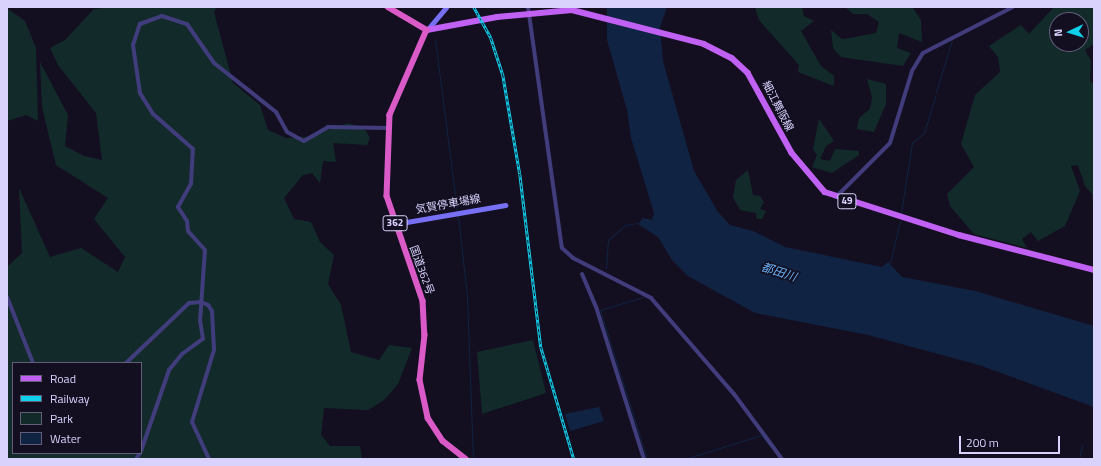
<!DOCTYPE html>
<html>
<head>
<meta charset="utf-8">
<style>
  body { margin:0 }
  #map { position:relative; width:1101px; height:466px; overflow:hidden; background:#130f21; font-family:"Titillium Web","Noto Sans JP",sans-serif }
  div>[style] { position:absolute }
  .green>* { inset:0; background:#122b2a }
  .water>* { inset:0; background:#112343 }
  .stream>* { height:1px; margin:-0.5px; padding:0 0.5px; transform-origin:0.5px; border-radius:0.5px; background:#112343 }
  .tertiary>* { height:4px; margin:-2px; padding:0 2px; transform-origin:2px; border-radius:2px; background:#413d7d }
  .secondary>* { height:5px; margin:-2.5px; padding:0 2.5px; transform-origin:2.5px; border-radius:2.5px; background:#7770f5 }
  .primary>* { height:5.5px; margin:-2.75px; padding:0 2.75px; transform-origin:2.75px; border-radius:2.75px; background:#c161f4 }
  .trunk>* { height:5.5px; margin:-2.75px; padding:0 2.75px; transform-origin:2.75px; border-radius:2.75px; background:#da5bc8 }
  .rail>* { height:2.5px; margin-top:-1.25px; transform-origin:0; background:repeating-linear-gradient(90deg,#130f21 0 3px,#10cfea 0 6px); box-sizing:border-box; border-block:1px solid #10cfea }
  span { translate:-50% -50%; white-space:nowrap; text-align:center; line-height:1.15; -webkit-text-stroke:3px #130f21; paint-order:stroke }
  .shield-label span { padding:1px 3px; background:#130f21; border:1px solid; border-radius:3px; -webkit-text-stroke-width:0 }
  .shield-label { font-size:10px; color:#d8d2fc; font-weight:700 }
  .street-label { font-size:11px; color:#d8d2fc }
  .water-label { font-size:12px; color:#67b0f5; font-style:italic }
  .frame { position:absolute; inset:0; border:8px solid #d8d2fc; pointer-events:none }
  .legend { position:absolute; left:12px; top:362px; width:130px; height:92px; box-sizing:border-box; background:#130f21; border:1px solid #625d79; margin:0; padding:5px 7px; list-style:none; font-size:12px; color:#d8d2fc }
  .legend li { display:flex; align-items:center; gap:8px; height:20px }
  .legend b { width:20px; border:1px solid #625d79 }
  .north { position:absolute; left:1049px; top:12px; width:40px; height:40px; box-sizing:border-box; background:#130f21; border:1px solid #625d79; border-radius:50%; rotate:266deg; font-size:11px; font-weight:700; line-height:16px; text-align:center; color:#d8d2fc }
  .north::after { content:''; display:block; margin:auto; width:14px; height:18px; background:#10cfea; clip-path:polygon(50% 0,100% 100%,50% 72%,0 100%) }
  .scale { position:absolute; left:959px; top:436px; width:101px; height:18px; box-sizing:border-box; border:2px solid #d8d2fc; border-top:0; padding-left:5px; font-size:12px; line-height:14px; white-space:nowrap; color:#d8d2fc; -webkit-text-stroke:3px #130f21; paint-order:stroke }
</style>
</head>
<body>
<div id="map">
  <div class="green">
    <div style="clip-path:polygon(evenodd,118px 7px,217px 7px,214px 12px,233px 83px,260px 105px,268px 130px,286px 138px,306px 137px,349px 123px,366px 131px,370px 138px,367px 145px,333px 143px,336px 162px,323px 161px,320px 183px,312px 173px,303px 175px,284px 198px,294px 219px,311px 222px,320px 242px,334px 255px,328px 284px,341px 305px,351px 352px,379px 360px,389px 345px,412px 348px,398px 384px,384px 400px,368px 410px,324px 408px,321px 435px,330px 446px,360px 446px,362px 459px,7px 459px,7px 267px,22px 253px,19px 188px,50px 257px,81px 248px,118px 272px,125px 257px,94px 219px,108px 198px,56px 165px,42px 107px,40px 62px,68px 115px,65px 146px,84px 156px,102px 160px,96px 113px,58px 65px,50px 48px,65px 40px,94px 9px,118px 7px,13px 363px,141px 363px,141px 453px,13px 453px,13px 363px)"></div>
    <div style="clip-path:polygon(755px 7px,802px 7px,804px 16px,814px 21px,801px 31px,821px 66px,834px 76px,834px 86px,798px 72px,799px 65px,759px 20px)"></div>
    <div style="clip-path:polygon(845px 7px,912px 7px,921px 20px,922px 42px,899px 33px,897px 48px,911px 53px,903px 66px,841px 57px,833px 48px,831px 30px,842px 39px,850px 38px,876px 33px,879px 22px,867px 14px,853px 14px)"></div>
    <div style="clip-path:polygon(evenodd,1054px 7px,1094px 7px,1094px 44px,1085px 50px,1091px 61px,1090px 81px,1094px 84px,1094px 217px,1092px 194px,1085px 186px,1078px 165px,1071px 166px,1080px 191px,1065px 226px,1038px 241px,1031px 232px,1022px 239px,1027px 248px,974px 234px,950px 206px,947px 194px,974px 167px,961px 144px,975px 95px,1000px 72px,998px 57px,989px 46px,1021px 25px,1029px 34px,1054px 7px,1057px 20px,1081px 20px,1081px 44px,1057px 44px,1057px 20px)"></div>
    <div style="clip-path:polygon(8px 9px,25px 21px,36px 48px,38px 121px,26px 115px,7px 121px)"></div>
    <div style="clip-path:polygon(867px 79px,886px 84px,886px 104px,874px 132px,857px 129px,859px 118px,870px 109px,872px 97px)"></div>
    <div style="clip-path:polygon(819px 119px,834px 141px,826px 146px,820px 159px,830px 161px,835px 149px,859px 151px,859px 155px,832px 173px,812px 167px,817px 155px,813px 149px)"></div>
    <div style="clip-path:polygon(748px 170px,753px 195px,760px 196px,764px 202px,760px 209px,766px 211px,762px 219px,757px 219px,756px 213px,740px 210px,733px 197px,736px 180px)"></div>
    <div style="clip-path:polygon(533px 340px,546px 393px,482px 414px,477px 352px)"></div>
  </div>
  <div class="water">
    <div style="clip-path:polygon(607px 7px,667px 7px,660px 27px,663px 61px,694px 171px,718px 212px,730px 225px,753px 231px,785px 247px,882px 267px,888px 262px,902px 277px,975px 291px,1094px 326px,1094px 407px,979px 365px,868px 335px,755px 313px,688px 276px,672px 260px,658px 237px,638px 224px,643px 218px,652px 220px,654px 213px,631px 138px,627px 110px,607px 40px)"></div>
    <div style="clip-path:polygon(599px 407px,604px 421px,570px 431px,565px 414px)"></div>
  </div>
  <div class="stream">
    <div style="left:435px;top:39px;width:173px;rotate:82.7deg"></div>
    <div style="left:936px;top:92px;width:54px;rotate:-72.9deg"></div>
    <div style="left:901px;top:213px;width:71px;rotate:-81.1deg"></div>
    <div style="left:912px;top:143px;width:16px;rotate:-40deg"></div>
    <div style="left:924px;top:133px;width:39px;rotate:-73deg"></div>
    <div style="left:458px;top:216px;width:81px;rotate:83.6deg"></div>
    <div style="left:467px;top:296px;width:163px;rotate:87.9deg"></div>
    <div style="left:890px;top:263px;width:43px;rotate:-76.6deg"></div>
    <div style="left:606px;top:268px;width:28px;rotate:-86deg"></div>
    <div style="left:608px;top:240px;width:23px;rotate:-41deg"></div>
    <div style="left:625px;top:225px;width:12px;rotate:-9deg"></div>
    <div style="left:643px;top:297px;width:45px;rotate:163.2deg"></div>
    <div style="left:600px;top:310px;width:156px;rotate:72.5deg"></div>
    <div style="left:685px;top:459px;width:80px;rotate:-17.5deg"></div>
    <div style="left:761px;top:435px;width:16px;rotate:50deg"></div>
    <div style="left:1079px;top:459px;width:14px;rotate:-78deg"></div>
  </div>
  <div class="tertiary">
    <div style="left:528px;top:7px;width:243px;rotate:82deg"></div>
    <div style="left:562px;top:248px;width:15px;rotate:42deg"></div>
    <div style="left:573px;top:258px;width:88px;rotate:27.1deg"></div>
    <div style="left:651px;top:298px;width:127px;rotate:49.2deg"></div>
    <div style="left:734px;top:394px;width:81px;rotate:53.6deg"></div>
    <div style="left:836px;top:197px;width:76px;rotate:-45deg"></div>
    <div style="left:890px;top:143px;width:75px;rotate:-73deg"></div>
    <div style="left:912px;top:71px;width:21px;rotate:-59deg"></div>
    <div style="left:923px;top:53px;width:101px;rotate:-27.1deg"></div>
    <div style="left:582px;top:274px;width:39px;rotate:67deg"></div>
    <div style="left:597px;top:310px;width:156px;rotate:72.5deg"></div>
    <div style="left:7px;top:297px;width:71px;rotate:68.5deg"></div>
    <div style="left:126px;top:363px;width:87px;rotate:-43.6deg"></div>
    <div style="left:189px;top:303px;width:12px;rotate:-5deg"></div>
    <div style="left:201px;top:302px;width:8px;rotate:23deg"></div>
    <div style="left:208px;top:305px;width:7px;rotate:56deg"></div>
    <div style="left:212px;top:311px;width:39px;rotate:87deg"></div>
    <div style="left:214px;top:350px;width:75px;rotate:107deg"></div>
    <div style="left:192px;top:422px;width:41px;rotate:65.3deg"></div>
    <div style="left:141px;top:451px;width:86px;rotate:-70.9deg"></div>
    <div style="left:169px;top:370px;width:21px;rotate:-51deg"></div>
    <div style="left:182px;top:354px;width:26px;rotate:-36deg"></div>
    <div style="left:203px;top:339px;width:18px;rotate:-99deg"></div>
    <div style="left:200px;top:321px;width:71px;rotate:-86deg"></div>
    <div style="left:205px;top:250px;width:25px;rotate:-132deg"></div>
    <div style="left:188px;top:231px;width:10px;rotate:-96deg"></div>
    <div style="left:187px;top:221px;width:17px;rotate:-123deg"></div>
    <div style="left:178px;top:207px;width:26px;rotate:-61deg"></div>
    <div style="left:191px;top:184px;width:35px;rotate:-87deg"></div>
    <div style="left:193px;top:149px;width:53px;rotate:-138.8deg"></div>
    <div style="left:153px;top:114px;width:25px;rotate:-122deg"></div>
    <div style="left:140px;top:93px;width:49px;rotate:-98.3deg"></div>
    <div style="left:133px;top:45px;width:22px;rotate:-72deg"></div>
    <div style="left:140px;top:24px;width:23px;rotate:-20deg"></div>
    <div style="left:162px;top:16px;width:26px;rotate:18deg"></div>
    <div style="left:187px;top:24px;width:47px;rotate:55.3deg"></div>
    <div style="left:214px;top:63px;width:79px;rotate:38.3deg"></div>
    <div style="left:276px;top:112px;width:23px;rotate:61deg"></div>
    <div style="left:287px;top:132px;width:19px;rotate:28deg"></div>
    <div style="left:304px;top:141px;width:28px;rotate:-30deg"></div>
    <div style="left:328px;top:127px;width:61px;rotate:0.9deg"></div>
    <div style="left:136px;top:459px;width:7px;rotate:-56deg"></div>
  </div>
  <div class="secondary">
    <div style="left:427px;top:30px;width:30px;rotate:-50deg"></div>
    <div style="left:395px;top:224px;width:112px;rotate:-9.8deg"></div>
  </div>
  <div class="primary">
    <div style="left:427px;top:30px;width:71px;rotate:-10.5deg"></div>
    <div style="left:497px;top:17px;width:75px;rotate:-5.3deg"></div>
    <div style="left:572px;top:10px;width:136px;rotate:14.4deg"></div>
    <div style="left:704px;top:44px;width:31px;rotate:27deg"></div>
    <div style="left:732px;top:58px;width:22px;rotate:43deg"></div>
    <div style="left:748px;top:73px;width:91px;rotate:61.2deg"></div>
    <div style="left:792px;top:153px;width:51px;rotate:49.8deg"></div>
    <div style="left:825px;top:192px;width:141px;rotate:17.8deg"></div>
    <div style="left:959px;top:235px;width:139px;rotate:14.5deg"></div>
  </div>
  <div class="trunk">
    <div style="left:388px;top:7px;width:45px;rotate:30.5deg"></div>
    <div style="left:427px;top:30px;width:93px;rotate:113.5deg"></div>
    <div style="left:390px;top:115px;width:81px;rotate:92.1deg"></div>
    <div style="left:387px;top:196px;width:111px;rotate:71.1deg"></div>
    <div style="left:423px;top:301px;width:34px;rotate:87deg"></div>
    <div style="left:425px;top:335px;width:45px;rotate:96.3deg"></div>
    <div style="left:420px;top:380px;width:39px;rotate:78deg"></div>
    <div style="left:428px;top:418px;width:27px;rotate:57deg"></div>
    <div style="left:443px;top:441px;width:29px;rotate:38deg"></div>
  </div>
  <div class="rail">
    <div style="left:474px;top:7px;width:35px;rotate:61deg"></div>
    <div style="left:491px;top:38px;width:39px;rotate:72deg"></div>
    <div style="left:503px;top:75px;width:100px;rotate:80.3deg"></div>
    <div style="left:520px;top:174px;width:174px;rotate:83.1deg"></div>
    <div style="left:541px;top:347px;width:117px;rotate:73.6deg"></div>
  </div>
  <div class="shield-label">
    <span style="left:847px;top:201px">49</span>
    <span style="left:395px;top:223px">362</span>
  </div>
  <div class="street-label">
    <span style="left:778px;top:106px;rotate:63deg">細江舞阪線</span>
    <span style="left:448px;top:204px;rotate:-10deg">気賀停車場線</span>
    <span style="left:422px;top:270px;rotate:70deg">国道362号</span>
  </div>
  <div class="water-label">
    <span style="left:779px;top:272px;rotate:18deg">都田川</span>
  </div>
  <div class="frame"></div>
  <ul class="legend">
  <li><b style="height:5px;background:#c161f4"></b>Road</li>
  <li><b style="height:5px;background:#10cfea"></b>Railway</li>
  <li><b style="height:11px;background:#122b2a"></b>Park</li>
  <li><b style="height:11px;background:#112343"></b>Water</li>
  </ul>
  <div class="north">N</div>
  <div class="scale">200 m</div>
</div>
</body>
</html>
